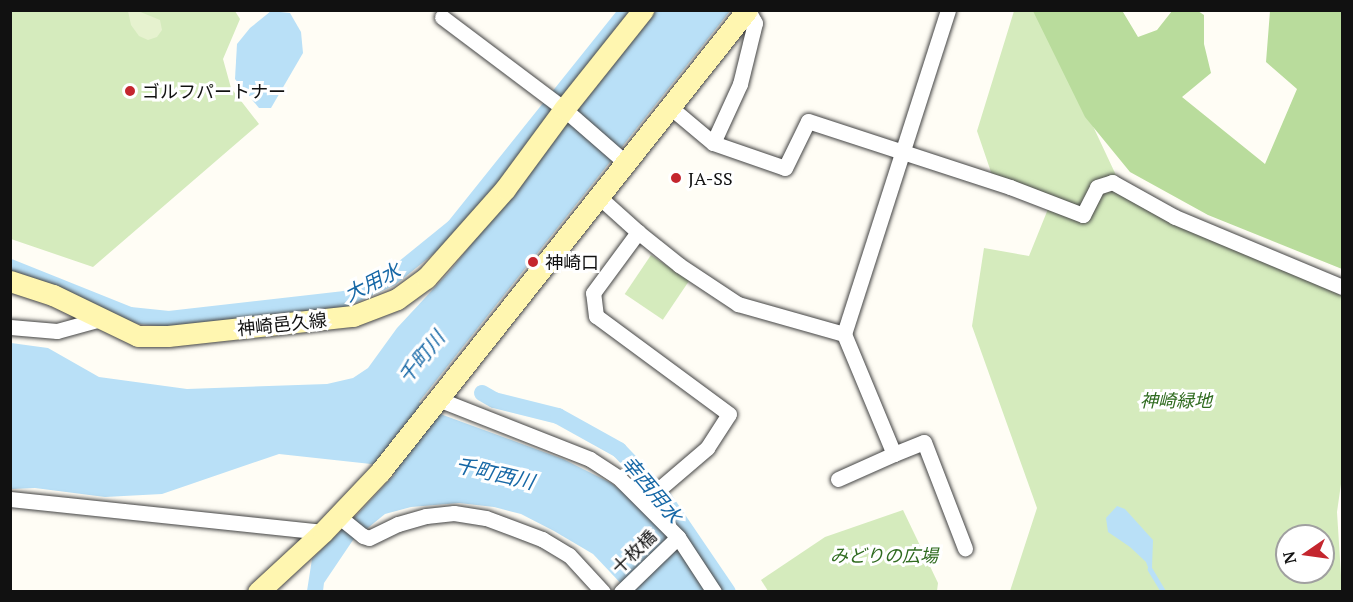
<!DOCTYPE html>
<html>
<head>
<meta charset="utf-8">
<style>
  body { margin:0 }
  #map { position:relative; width:1353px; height:602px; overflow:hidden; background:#fffdf5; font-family:"PT Serif","Noto Sans JP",serif }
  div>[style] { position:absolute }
  .green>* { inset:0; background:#d5ebbd; transform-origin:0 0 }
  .forest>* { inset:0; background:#b9dc9c }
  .pitch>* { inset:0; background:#e6f2cf }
  .water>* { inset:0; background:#b9e0f7 }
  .stream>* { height:4.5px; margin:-2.25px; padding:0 2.25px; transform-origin:2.25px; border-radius:2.25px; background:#b9e0f7 }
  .canal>* { height:16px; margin:-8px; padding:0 8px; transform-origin:8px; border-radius:8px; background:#b9e0f7 }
  .roads { filter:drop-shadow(0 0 2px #444) drop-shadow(0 0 2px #444) }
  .street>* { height:15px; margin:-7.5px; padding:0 7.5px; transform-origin:7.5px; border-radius:7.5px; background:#fff }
  .secondary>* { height:21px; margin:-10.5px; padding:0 10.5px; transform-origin:10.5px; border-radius:10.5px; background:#fff6b0 }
  .dots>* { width:16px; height:16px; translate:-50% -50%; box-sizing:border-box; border:3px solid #fff; border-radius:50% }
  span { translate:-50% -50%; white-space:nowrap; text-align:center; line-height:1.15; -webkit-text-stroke:6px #fff; paint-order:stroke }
  .poi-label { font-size:18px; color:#111 }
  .left { translate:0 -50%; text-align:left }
  .street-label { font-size:18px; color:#111 }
  .park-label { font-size:18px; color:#2f6b1f; font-style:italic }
  .water-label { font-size:20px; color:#1768a6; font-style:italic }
  .frame { position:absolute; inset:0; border:12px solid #111; pointer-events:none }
  .north { position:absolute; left:1275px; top:524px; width:60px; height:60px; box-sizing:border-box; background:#fff; border:2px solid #a0a0a0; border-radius:50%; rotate:257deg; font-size:16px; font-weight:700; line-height:24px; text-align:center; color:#111 }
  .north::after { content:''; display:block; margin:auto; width:21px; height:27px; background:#c4262e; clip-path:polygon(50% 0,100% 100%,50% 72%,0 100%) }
</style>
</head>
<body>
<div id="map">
  <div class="green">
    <div style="clip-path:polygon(10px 11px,235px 11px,240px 19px,223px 59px,231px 88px,259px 124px,93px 267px,11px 239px)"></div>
    <div style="clip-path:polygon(evenodd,1014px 11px,1039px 11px,1122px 188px,1342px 296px,1342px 477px,1337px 512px,1342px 591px,1010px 591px,1037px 508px,972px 326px,984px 248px,1029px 256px,1048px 209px,992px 175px,977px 131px,1014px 11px,1287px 536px,1323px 536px,1323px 572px,1287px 572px,1287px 536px)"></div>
    <div style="left:651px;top:255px;width:46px;height:47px;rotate:34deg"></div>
    <div style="clip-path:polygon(903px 510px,938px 583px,937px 591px,768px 591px,761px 580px,825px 537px)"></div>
  </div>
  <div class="forest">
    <div style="clip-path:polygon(1033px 11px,1116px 11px,1123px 12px,1138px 37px,1157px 30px,1172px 11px,1198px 11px,1204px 15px,1204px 44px,1211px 73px,1182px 97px,1265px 164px,1297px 89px,1266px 62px,1270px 11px,1342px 11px,1342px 269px,1208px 215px,1130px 172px,1085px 117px)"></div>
  </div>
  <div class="pitch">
    <div style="clip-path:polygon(128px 11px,138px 11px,160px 20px,162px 30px,157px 37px,148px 40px,139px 36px,131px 25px)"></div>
  </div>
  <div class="water">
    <div style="clip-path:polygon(271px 11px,290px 13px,301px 32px,303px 53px,271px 108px,259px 108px,235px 79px,237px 44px,250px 28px)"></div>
    <div style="clip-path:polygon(656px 11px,730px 11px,419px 402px,443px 415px,563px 459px,611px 483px,639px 504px,675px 546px,706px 591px,628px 591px,593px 554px,554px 531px,521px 514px,494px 507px,459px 503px,411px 507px,385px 514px,353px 540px,324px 583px,323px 591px,307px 591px,312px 559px,355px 517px,395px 474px,371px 464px,279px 454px,162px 494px,105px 497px,35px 488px,11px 489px,11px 343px,48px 348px,99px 377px,187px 389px,327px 384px,353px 378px,368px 368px,397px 328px,450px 271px)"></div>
    <div style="clip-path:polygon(1117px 506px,1125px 509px,1153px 540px,1152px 568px,1149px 570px,1146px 562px,1130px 547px,1108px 532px,1106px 518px)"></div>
  </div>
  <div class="stream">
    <div style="left:1150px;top:569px;width:27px;rotate:59deg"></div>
  </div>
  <div class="canal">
    <div style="left:10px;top:267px;width:129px;rotate:21.8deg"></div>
    <div style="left:130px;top:315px;width:39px;rotate:6deg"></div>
    <div style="left:169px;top:319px;width:177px;rotate:-6.5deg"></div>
    <div style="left:345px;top:299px;width:51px;rotate:-24.5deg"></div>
    <div style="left:391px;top:278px;width:81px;rotate:-39deg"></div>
    <div style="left:454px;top:227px;width:278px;rotate:-51.3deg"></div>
    <div style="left:482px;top:393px;width:14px;rotate:30deg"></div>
    <div style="left:494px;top:400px;width:66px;rotate:14deg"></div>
    <div style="left:558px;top:416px;width:70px;rotate:29.1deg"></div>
    <div style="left:619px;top:450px;width:62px;rotate:46.3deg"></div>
    <div style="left:662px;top:495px;width:117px;rotate:55.8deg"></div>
  </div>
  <div class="roads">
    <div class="street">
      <div style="left:442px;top:17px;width:153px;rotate:37deg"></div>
      <div style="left:564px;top:109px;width:82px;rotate:41.1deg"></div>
      <div style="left:670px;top:107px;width:56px;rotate:39.9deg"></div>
      <div style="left:713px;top:143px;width:76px;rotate:19.1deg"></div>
      <div style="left:785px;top:168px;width:52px;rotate:-63.9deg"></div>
      <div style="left:808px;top:121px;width:213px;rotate:18.1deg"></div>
      <div style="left:1010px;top:187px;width:78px;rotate:21deg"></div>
      <div style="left:1083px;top:215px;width:31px;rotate:-63deg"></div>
      <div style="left:1097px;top:187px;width:16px;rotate:-18deg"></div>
      <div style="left:1112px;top:182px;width:72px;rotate:29.1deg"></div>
      <div style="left:1175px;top:217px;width:181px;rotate:22.7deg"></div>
      <div style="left:713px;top:143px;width:65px;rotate:-65.4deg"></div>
      <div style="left:740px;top:84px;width:63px;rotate:-76.2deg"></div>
      <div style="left:755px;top:23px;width:15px;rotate:-118deg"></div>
      <div style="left:598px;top:196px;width:54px;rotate:42deg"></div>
      <div style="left:10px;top:327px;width:47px;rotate:4.9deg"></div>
      <div style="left:57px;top:331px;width:49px;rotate:-15.5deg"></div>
      <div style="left:844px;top:334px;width:130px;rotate:67.4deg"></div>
      <div style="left:894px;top:454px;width:32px;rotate:-22deg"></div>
      <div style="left:924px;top:442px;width:114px;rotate:68.9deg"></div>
      <div style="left:438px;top:399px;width:163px;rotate:21.5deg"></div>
      <div style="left:590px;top:459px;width:33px;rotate:33deg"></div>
      <div style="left:618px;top:477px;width:85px;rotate:45deg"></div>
      <div style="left:678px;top:537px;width:66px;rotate:56.8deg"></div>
      <div style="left:838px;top:479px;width:61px;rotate:-24.1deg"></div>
      <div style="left:10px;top:499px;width:315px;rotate:6deg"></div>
      <div style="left:645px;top:501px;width:82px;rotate:-40.5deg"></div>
      <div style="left:707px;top:448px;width:40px;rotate:-57.1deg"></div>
      <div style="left:729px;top:414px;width:165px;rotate:-143.6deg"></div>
      <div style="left:596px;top:316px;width:23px;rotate:-97deg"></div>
      <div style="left:593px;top:293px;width:76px;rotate:-53.6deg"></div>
      <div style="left:638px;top:232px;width:53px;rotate:38.8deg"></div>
      <div style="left:679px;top:265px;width:71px;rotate:33.5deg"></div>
      <div style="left:738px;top:304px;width:110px;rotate:15.8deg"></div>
      <div style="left:844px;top:334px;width:340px;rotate:-72.2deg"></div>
      <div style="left:337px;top:515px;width:33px;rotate:39deg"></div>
      <div style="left:363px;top:536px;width:6px;rotate:18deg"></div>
      <div style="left:369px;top:538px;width:32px;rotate:-26deg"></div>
      <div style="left:398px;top:524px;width:29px;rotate:-16deg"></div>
      <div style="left:426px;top:516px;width:28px;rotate:-6deg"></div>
      <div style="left:454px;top:513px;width:32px;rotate:9deg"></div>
      <div style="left:486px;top:518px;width:60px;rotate:20.6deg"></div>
      <div style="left:542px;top:539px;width:31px;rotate:31deg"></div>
      <div style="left:569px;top:555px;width:50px;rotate:47.4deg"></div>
      <div style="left:621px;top:592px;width:79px;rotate:-44deg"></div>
    </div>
    <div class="secondary">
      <div style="left:10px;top:281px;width:45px;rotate:18deg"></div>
      <div style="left:53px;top:295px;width:94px;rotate:25.8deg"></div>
      <div style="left:138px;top:336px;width:30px"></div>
      <div style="left:168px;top:336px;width:186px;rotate:-6.2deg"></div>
      <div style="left:353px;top:316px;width:47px;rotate:-21.1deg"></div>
      <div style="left:397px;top:299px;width:36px;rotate:-36deg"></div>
      <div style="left:426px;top:278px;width:119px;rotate:-48.4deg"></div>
      <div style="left:505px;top:189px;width:99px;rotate:-53.6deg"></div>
      <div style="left:564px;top:109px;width:127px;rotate:-51.4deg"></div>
      <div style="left:258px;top:592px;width:88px;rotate:-42.7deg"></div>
      <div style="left:323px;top:532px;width:83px;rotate:-46.5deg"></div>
      <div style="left:380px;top:472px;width:590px;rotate:-51.54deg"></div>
    </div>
  </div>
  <div class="dots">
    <div style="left:130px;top:91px;background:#c4262e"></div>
    <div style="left:676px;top:178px;background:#c4262e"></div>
    <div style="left:533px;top:262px;background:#c4262e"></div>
  </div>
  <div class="poi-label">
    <span class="left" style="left:142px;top:91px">ゴルフパートナー</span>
    <span class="left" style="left:688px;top:178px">JA-SS</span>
    <span class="left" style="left:545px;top:262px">神崎口</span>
  </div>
  <div class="street-label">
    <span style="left:282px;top:324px;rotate:-6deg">神崎邑久線</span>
    <span style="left:634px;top:552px;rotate:-44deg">十枚橋</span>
  </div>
  <div class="park-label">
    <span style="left:1176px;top:400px">神崎緑地</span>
    <span style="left:884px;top:555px">みどりの広場</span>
  </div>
  <div class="water-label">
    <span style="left:372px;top:282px;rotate:-27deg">大用水</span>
    <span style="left:421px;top:357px;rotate:-51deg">千町川</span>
    <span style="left:495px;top:473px;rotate:13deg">千町西川</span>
    <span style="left:652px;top:489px;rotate:50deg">幸西用水</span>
  </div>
  <div class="frame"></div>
  <div class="north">N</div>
</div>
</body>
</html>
